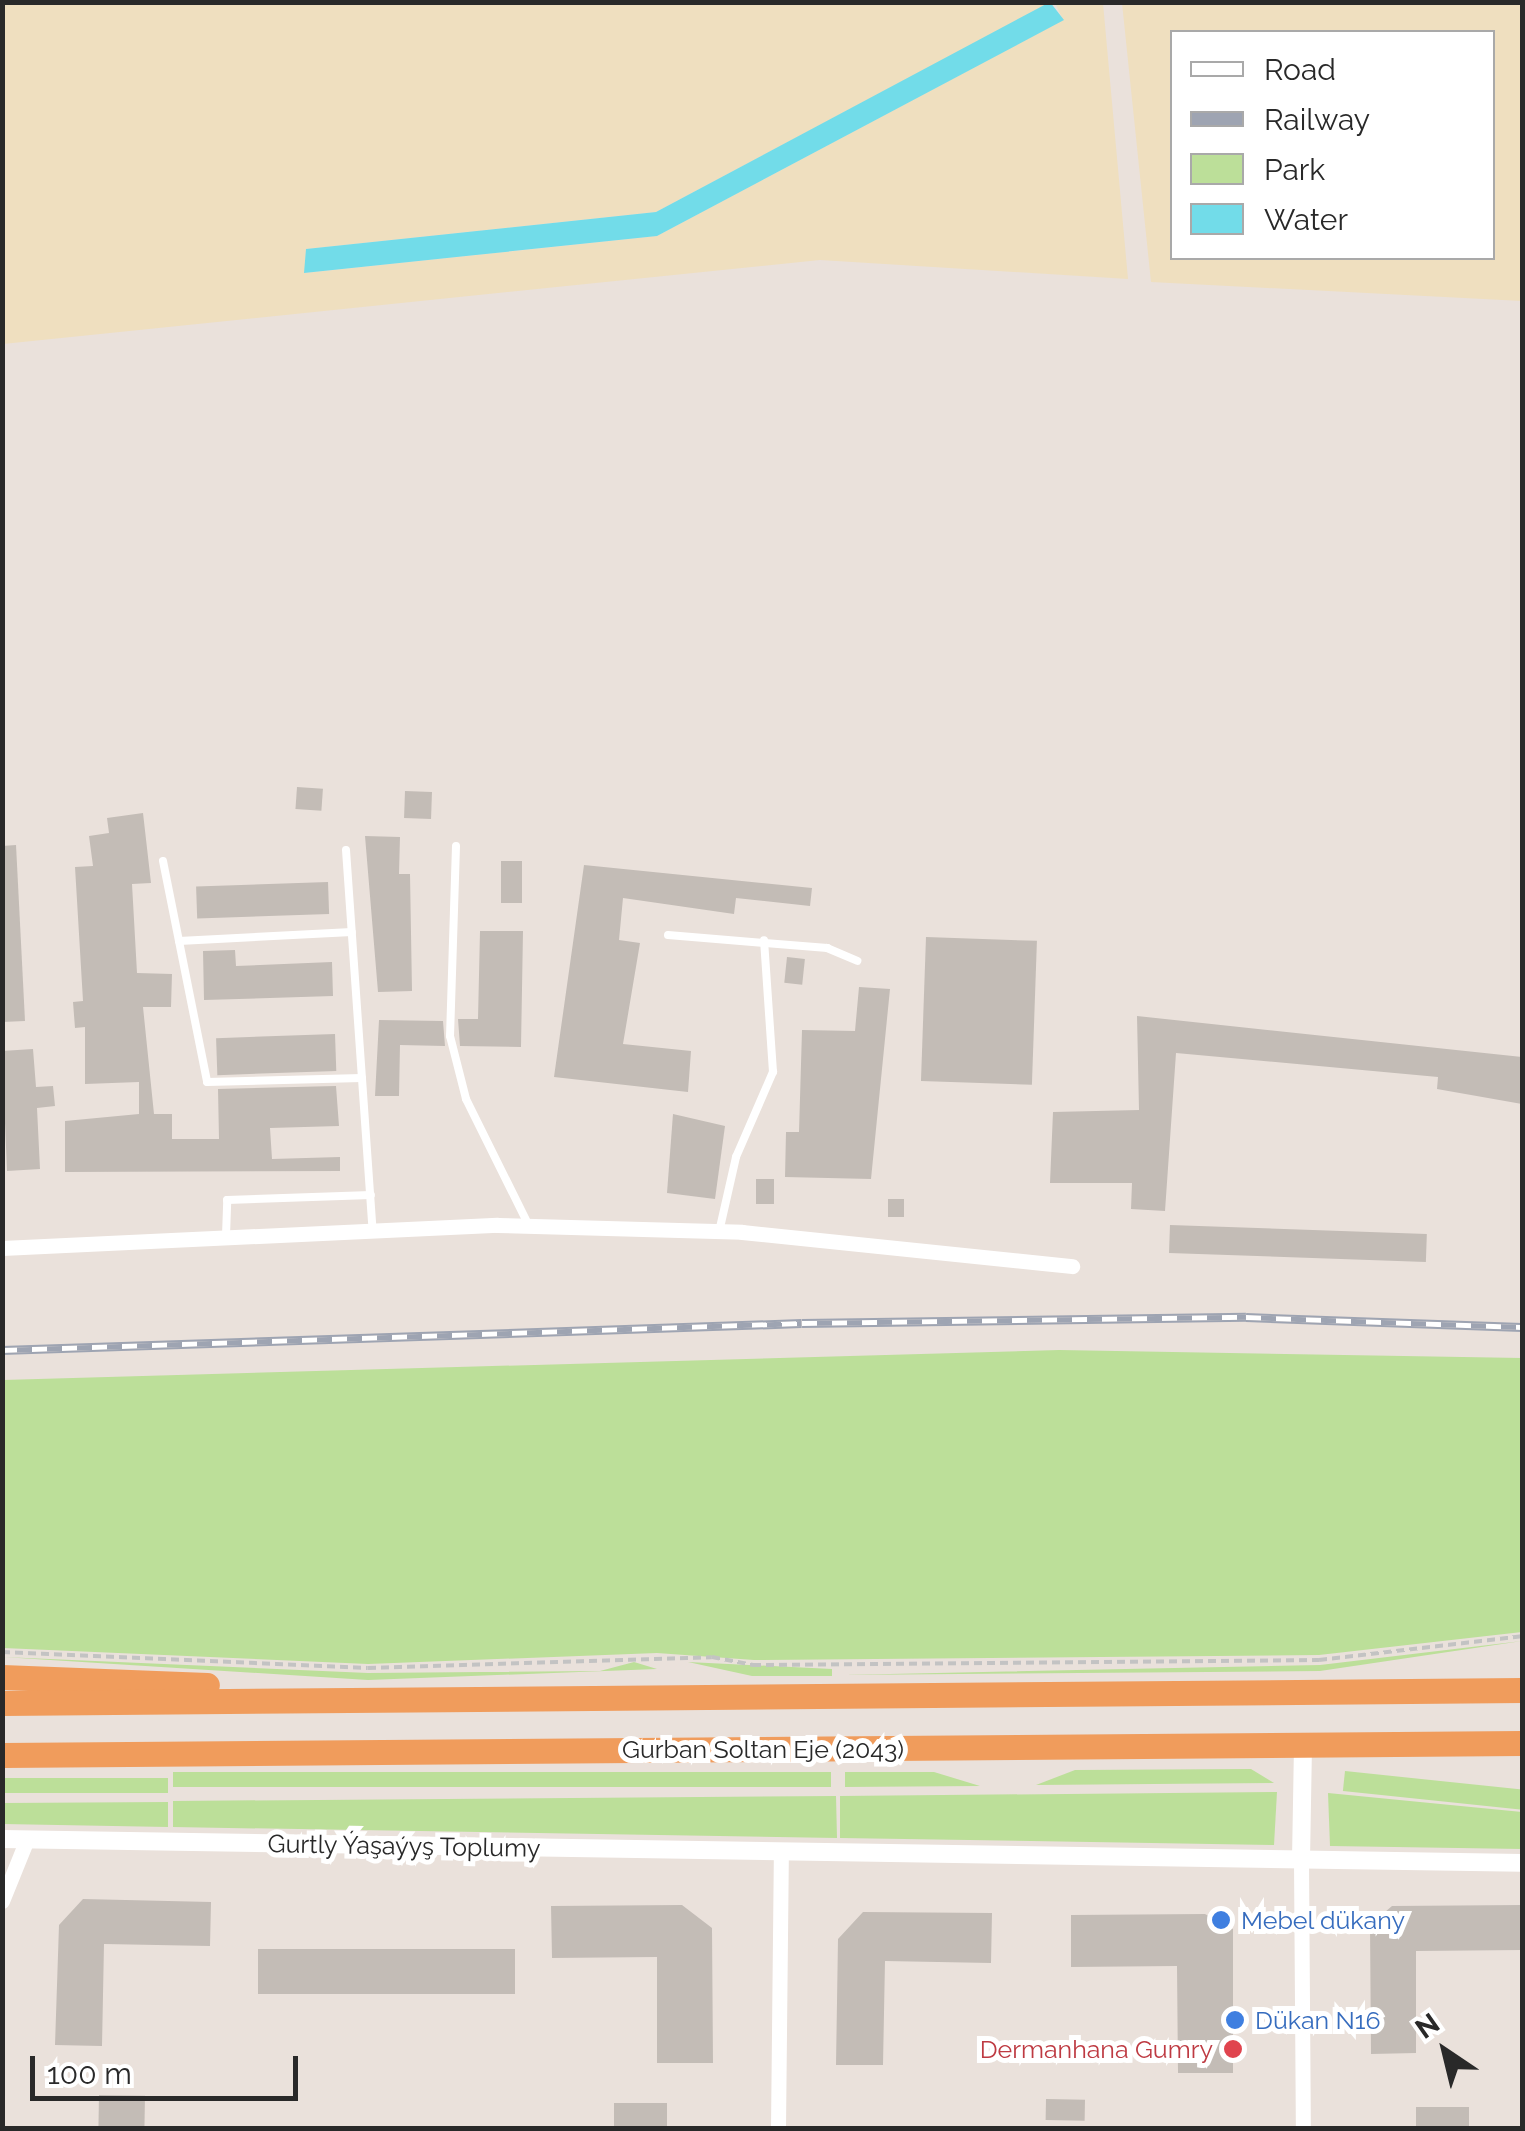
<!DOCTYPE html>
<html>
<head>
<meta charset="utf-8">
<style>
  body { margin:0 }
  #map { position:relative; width:1525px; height:2131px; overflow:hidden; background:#eae1db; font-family:Raleway,sans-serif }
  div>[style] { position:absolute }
  .green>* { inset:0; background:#bcdf99; transform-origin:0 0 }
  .sand>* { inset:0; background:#efdfbf }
  .water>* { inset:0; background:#72dce9 }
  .building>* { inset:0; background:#c3bcb6; transform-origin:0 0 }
  .path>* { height:4px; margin-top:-2px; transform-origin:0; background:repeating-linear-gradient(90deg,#c3c3c3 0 8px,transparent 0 13px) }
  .service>* { height:8px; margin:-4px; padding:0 4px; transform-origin:4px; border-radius:4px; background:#fff }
  .minor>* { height:15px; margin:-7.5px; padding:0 7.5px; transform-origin:7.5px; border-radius:7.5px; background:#fff }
  .tertiary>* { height:18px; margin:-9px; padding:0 9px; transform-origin:9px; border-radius:9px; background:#fff }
  .trunk>* { height:25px; margin:-12.5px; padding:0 12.5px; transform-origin:12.5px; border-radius:12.5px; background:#f09c5c }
  .rail>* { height:9px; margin-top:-4.5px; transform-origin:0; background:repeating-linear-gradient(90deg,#fff 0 15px,#9ea4b2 0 30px); box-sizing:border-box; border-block:2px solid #9ea4b2 }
  .dots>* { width:28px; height:28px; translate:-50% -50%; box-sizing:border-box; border:5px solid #fff; border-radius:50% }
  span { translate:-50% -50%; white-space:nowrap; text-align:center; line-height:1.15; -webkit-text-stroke:10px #fff; paint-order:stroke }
  .street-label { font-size:25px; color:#292929 }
  .shop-label { font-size:25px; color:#366cbe }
  .left { translate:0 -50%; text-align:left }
  .health-label { font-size:25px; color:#be3a42 }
  .right { translate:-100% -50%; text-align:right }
  .frame { position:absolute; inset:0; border:5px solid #292929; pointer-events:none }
  .legend { position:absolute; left:1170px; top:30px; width:325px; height:230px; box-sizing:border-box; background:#fff; border:2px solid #a9a9a9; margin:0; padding:12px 18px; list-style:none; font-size:30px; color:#292929 }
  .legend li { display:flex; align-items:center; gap:20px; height:50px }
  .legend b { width:50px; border:2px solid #a9a9a9 }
  .north { position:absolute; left:1395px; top:2001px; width:100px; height:100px; -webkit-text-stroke:8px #fff; paint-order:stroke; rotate:325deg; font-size:28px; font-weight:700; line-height:40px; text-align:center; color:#292929 }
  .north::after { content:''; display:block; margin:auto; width:35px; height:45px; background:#292929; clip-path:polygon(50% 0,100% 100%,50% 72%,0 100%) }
  .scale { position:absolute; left:30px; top:2056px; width:268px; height:45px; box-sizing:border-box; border:5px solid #292929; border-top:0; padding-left:12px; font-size:30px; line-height:35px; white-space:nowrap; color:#292929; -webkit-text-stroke:8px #fff; paint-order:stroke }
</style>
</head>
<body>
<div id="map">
  <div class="green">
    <div style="clip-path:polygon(1059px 1350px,1522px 1358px,1522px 1632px,1319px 1655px,754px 1660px,657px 1653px,368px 1664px,3px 1648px,3px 1380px)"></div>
    <div style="clip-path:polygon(1522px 1641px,1320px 1671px,843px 1675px,1320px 1665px)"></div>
    <div style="clip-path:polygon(3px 1657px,368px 1673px,600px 1671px,634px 1662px,657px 1669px,368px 1680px)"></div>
    <div style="clip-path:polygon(688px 1662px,832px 1669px,832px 1676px,752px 1676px)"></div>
    <div style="clip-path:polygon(1251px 1769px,1274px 1783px,1036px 1785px,1075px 1770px)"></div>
    <div style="left:1345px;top:1771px;width:178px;height:20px;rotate:6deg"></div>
    <div style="left:831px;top:1772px;width:15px;height:658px;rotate:90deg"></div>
    <div style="clip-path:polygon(845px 1772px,934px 1772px,980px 1786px,845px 1787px)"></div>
    <div style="left:168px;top:1778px;width:15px;height:165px;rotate:90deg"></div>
    <div style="clip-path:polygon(1277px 1792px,1274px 1845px,840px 1838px,840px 1796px)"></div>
    <div style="clip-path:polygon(1328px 1793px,1522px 1812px,1522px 1849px,1330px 1846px)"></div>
    <div style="clip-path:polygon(836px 1796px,837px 1838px,173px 1827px,173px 1801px)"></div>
    <div style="clip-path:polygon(168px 1802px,168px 1827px,3px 1824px,3px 1803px)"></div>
  </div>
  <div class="sand">
    <div style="clip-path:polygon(evenodd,1206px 2px,1522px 3px,1522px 301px,1151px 282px,1122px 3px,1206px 2px,1172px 32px,1492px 32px,1492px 258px,1172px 258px,1172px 32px)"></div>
    <div style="clip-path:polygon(2px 3px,1050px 3px,656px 212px,306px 249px,305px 273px,657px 236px,1063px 20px,1055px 3px,1103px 3px,1128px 279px,820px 260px,3px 344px)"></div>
  </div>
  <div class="water">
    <div style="clip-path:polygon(1050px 2px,1064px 20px,657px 236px,304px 273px,306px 249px,656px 212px)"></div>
  </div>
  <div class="building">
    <div style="left:297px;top:787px;width:26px;height:22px;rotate:4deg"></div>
    <div style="left:405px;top:791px;width:27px;height:27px;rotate:2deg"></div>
    <div style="clip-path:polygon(143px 813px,151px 883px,132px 884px,137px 973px,172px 974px,171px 1007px,143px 1007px,154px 1114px,172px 1114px,172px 1139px,219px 1139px,218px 1089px,336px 1086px,339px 1126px,270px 1128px,272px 1159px,340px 1157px,340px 1171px,65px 1172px,65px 1121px,139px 1114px,139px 1082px,85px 1084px,85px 1027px,75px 1028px,73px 1002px,83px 1001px,75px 867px,93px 866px,89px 836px,109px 833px,107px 818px)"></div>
    <div style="clip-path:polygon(365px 836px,400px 837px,399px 874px,410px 874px,412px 991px,378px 992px)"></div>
    <div style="clip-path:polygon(16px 845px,25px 1021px,2px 1022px,2px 846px)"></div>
    <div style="left:501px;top:861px;width:21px;height:42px"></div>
    <div style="clip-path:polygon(584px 865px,812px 888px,810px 906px,736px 898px,734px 914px,623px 898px,619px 940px,640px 943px,623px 1044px,691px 1051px,688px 1092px,554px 1077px)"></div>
    <div style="left:328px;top:882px;width:32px;height:132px;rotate:88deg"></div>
    <div style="clip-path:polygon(480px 931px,523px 931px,521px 1047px,460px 1046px,458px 1019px,478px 1019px)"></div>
    <div style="left:926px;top:937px;width:111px;height:144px;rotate:2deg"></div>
    <div style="clip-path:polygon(235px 950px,236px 966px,332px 962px,333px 996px,204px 1000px,203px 951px)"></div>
    <div style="left:787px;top:957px;width:18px;height:26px;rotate:6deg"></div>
    <div style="clip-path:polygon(859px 987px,890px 989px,871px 1179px,785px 1177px,786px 1132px,799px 1132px,802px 1030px,855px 1031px)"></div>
    <div style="clip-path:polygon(1137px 1016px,1522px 1057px,1522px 1104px,1437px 1089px,1438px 1077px,1176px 1053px,1165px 1211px,1131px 1209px,1132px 1183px,1050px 1183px,1053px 1112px,1139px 1110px)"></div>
    <div style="clip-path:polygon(379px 1020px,443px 1021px,445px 1046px,400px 1045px,399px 1096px,375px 1096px)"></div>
    <div style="left:335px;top:1034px;width:37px;height:119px;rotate:88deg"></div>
    <div style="clip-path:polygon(33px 1049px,36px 1087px,53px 1086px,55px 1106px,37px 1108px,40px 1169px,7px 1171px,2px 1051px)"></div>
    <div style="clip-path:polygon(673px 1114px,725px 1126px,715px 1199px,667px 1193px)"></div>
    <div style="left:756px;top:1179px;width:18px;height:25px"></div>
    <div style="left:888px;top:1199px;width:16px;height:18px"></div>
    <div style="left:1170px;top:1225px;width:257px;height:28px;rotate:2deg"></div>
    <div style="clip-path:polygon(83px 1899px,211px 1902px,210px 1946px,104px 1944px,102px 2046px,55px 2045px,59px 1925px)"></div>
    <div style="clip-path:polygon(682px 1905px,712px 1928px,713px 2063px,657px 2063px,657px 1957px,552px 1958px,551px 1906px)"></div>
    <div style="clip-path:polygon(1522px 1905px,1522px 1950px,1416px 1951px,1416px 2053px,1371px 2054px,1370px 1925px,1392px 1906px)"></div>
    <div style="clip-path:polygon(863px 1912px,992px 1913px,991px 1963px,885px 1961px,883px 2065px,836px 2065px,838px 1939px)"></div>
    <div style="clip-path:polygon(1205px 1914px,1233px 1929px,1233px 2073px,1178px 2073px,1177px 1966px,1071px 1967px,1071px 1915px)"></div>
    <div style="left:258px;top:1949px;width:257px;height:45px"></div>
    <div style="left:99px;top:2095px;width:46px;height:33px;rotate:1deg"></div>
    <div style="left:1046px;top:2099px;width:39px;height:21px;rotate:1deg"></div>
    <div style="left:614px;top:2103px;width:53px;height:25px"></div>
    <div style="left:1416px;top:2107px;width:53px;height:21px"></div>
  </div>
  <div class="path">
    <div style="left:2px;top:1652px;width:366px;rotate:2.5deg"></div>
    <div style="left:368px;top:1668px;width:344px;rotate:-1.8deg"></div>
    <div style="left:712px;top:1657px;width:42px;rotate:11deg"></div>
    <div style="left:753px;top:1665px;width:566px;rotate:-0.51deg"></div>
    <div style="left:1319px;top:1660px;width:204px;rotate:-6.7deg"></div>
  </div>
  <div class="service">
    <div style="left:456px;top:846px;width:190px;rotate:91.8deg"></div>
    <div style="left:450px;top:1036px;width:65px;rotate:75.7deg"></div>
    <div style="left:466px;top:1099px;width:142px;rotate:63.6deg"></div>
    <div style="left:346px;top:850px;width:383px;rotate:86deg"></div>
    <div style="left:163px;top:861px;width:225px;rotate:78.7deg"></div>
    <div style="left:207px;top:1082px;width:155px;rotate:-1.5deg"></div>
    <div style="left:668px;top:935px;width:160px;rotate:4.7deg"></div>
    <div style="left:827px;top:948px;width:33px;rotate:23deg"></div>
    <div style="left:179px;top:941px;width:173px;rotate:-3deg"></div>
    <div style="left:719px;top:1232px;width:77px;rotate:-77.2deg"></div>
    <div style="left:736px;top:1157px;width:93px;rotate:-66.5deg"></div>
    <div style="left:773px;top:1072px;width:132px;rotate:-93.9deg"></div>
    <div style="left:226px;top:1236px;width:36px;rotate:-88deg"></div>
    <div style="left:227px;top:1200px;width:144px;rotate:-2deg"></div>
  </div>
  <div class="minor">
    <div style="left:2px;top:1248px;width:496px;rotate:-2.7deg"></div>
    <div style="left:497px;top:1225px;width:245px;rotate:1.6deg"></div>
    <div style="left:742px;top:1232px;width:332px;rotate:5.9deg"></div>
    <div style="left:1301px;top:1860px;width:268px;rotate:89.6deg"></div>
    <div style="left:2px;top:1901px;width:67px;rotate:-68deg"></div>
    <div style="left:778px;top:2128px;width:277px;rotate:-89.4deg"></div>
  </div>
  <div class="tertiary">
    <div style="left:2px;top:1839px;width:1520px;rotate:0.9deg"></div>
    <div style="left:1301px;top:1860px;width:115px;rotate:-89deg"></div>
  </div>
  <div class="trunk">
    <div style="left:2px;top:1677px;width:205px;rotate:2.2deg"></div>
    <div style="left:2px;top:1703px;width:1520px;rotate:-0.49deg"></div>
    <div style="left:2px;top:1755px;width:1520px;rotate:-0.45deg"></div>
  </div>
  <div class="rail">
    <div style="left:2px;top:1350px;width:800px;rotate:-1.93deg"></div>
    <div style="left:802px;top:1323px;width:444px;rotate:-0.8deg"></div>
    <div style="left:1246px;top:1317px;width:276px;rotate:2.1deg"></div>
  </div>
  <div class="dots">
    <div style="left:1221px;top:1920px;background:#3f7fe0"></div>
    <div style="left:1235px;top:2020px;background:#3f7fe0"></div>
    <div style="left:1233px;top:2049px;background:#e0444e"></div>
  </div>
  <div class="street-label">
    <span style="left:763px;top:1749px">Gurban Soltan Eje (2043)</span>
    <span style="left:404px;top:1846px;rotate:1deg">Gurtly Ýaşaýyş Toplumy</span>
  </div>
  <div class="shop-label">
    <span class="left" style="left:1241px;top:1920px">Mebel dükany</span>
    <span class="left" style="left:1255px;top:2020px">Dükan N16</span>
  </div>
  <div class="health-label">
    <span class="right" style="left:1213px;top:2049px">Dermanhana Gumry</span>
  </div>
  <div class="frame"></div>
  <ul class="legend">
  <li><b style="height:12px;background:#fff"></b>Road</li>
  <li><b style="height:12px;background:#9ea4b2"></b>Railway</li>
  <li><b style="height:28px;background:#bcdf99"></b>Park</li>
  <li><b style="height:28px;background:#72dce9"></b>Water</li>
  </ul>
  <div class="north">N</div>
  <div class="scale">100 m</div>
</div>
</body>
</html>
